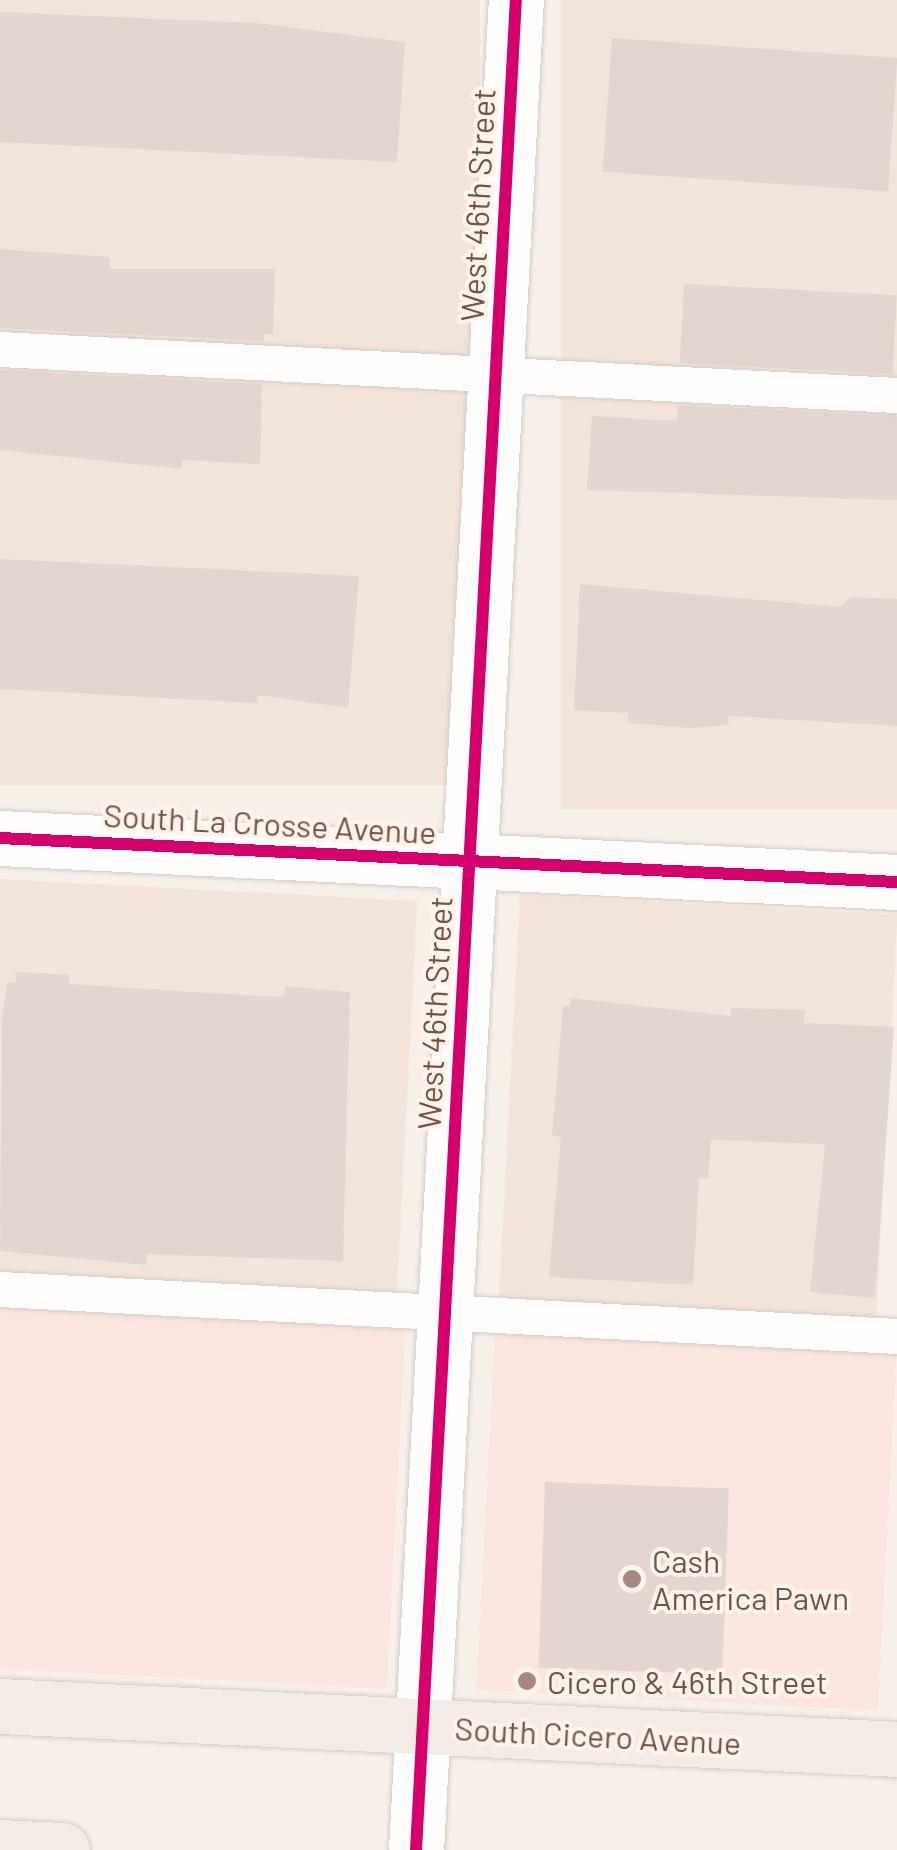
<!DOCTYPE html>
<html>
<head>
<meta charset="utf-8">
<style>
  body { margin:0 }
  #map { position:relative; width:897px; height:1850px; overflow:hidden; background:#f7f0e9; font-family:Barlow,sans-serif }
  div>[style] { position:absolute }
  .residential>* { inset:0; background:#f3e4d9; transform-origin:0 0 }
  .commercial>* { inset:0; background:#fbe5df; transform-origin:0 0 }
  .building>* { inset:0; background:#e3d6d1; transform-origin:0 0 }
  .roads { filter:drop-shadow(0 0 2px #d6cbc6) drop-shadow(0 0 2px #d6cbc6) }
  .service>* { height:35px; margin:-17.5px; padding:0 17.5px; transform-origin:17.5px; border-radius:17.5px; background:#fefdfc }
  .minor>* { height:55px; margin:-27.5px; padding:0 27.5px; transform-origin:27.5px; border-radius:27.5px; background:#fefdfc }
  .primary>* { height:55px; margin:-27.5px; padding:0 27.5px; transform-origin:27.5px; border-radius:27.5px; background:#f3ebe5 }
  .cycleway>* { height:12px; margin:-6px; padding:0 6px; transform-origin:6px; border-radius:6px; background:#d6006c }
  .dots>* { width:28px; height:28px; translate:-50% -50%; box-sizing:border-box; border:5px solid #fff4eb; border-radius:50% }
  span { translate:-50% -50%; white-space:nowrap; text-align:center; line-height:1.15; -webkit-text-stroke:8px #fff4eb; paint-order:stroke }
  .street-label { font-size:32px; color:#765148 }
  .poi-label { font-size:32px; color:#765148 }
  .left { translate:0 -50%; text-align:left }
</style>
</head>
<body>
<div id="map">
  <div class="residential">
    <div style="left:0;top:0;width:480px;height:785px"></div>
    <div style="left:561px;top:0;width:336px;height:809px"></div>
    <div style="left:0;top:879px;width:418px;height:410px;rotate:3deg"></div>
    <div style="left:520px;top:895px;width:378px;height:420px;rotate:3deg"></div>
  </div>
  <div class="commercial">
    <div style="left:0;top:1289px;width:407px;height:379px;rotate:3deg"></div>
    <div style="left:496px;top:1314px;width:402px;height:376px;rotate:3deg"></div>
  </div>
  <div class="building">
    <div style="clip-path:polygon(0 12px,256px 23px,405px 42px,397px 162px,0 142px)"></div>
    <div style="left:612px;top:38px;width:286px;height:134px;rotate:4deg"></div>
    <div style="clip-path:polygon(0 249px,110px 257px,110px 269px,275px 269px,273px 334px,264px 334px,264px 341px,0 328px)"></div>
    <div style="left:684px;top:284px;width:213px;height:79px;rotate:3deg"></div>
    <div style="clip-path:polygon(0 370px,262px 384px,260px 464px,182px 460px,182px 469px,0 450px)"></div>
    <div style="clip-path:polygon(678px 405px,897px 416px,897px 500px,587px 490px,592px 416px,677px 421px)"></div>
    <div style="clip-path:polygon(0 559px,359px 576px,348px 708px,258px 695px,258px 703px,0 689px)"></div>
    <div style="clip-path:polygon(580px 584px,840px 607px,850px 597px,897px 599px,897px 726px,729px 716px,728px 725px,691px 728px,627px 723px,628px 713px,574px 710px)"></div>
    <div style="clip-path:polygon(15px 972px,69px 975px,69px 984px,207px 993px,284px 997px,285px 986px,350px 992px,343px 1261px,147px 1254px,147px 1265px,0 1251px,2px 1021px,7px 982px,16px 983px)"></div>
    <div style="clip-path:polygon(570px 998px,731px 1016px,731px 1008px,805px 1010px,804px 1023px,894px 1027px,875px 1298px,810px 1292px,825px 1144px,711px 1140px,708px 1179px,699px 1178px,693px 1285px,549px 1277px,561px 1137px,552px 1136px,563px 1006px,570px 1006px)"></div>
    <div style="left:545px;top:1482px;width:184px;height:186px;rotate:2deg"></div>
  </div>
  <div class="roads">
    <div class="service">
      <div style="left:0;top:349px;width:898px;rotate:2.94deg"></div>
      <div style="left:0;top:1289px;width:898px;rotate:3deg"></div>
    </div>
    <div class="minor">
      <div style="left:0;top:838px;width:898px;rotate:2.81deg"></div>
      <div style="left:416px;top:1850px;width:1853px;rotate:-86.91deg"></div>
    </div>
    <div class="primary">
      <div style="left:0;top:1706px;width:898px;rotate:2.74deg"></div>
      <div style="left:0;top:1847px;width:62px;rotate:2.8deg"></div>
    </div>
  </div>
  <div class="cycleway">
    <div style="left:0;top:838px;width:898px;rotate:2.81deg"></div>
    <div style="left:416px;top:1850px;width:1853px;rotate:-86.91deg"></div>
  </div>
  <div class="dots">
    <div style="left:632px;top:1579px;background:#a38980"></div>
    <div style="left:527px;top:1681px;background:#a38980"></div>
  </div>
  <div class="street-label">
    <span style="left:477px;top:205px;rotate:-87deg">West 46th Street</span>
    <span style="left:270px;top:823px;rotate:3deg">South La Crosse Avenue</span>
    <span style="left:434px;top:1013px;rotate:-87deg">West 46th Street</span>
    <span style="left:598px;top:1735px;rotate:3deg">South Cicero Avenue</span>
  </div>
  <div class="poi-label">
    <span class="left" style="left:652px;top:1579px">Cash<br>America Pawn</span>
    <span class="left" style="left:547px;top:1681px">Cicero &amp; 46th Street</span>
  </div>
</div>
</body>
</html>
